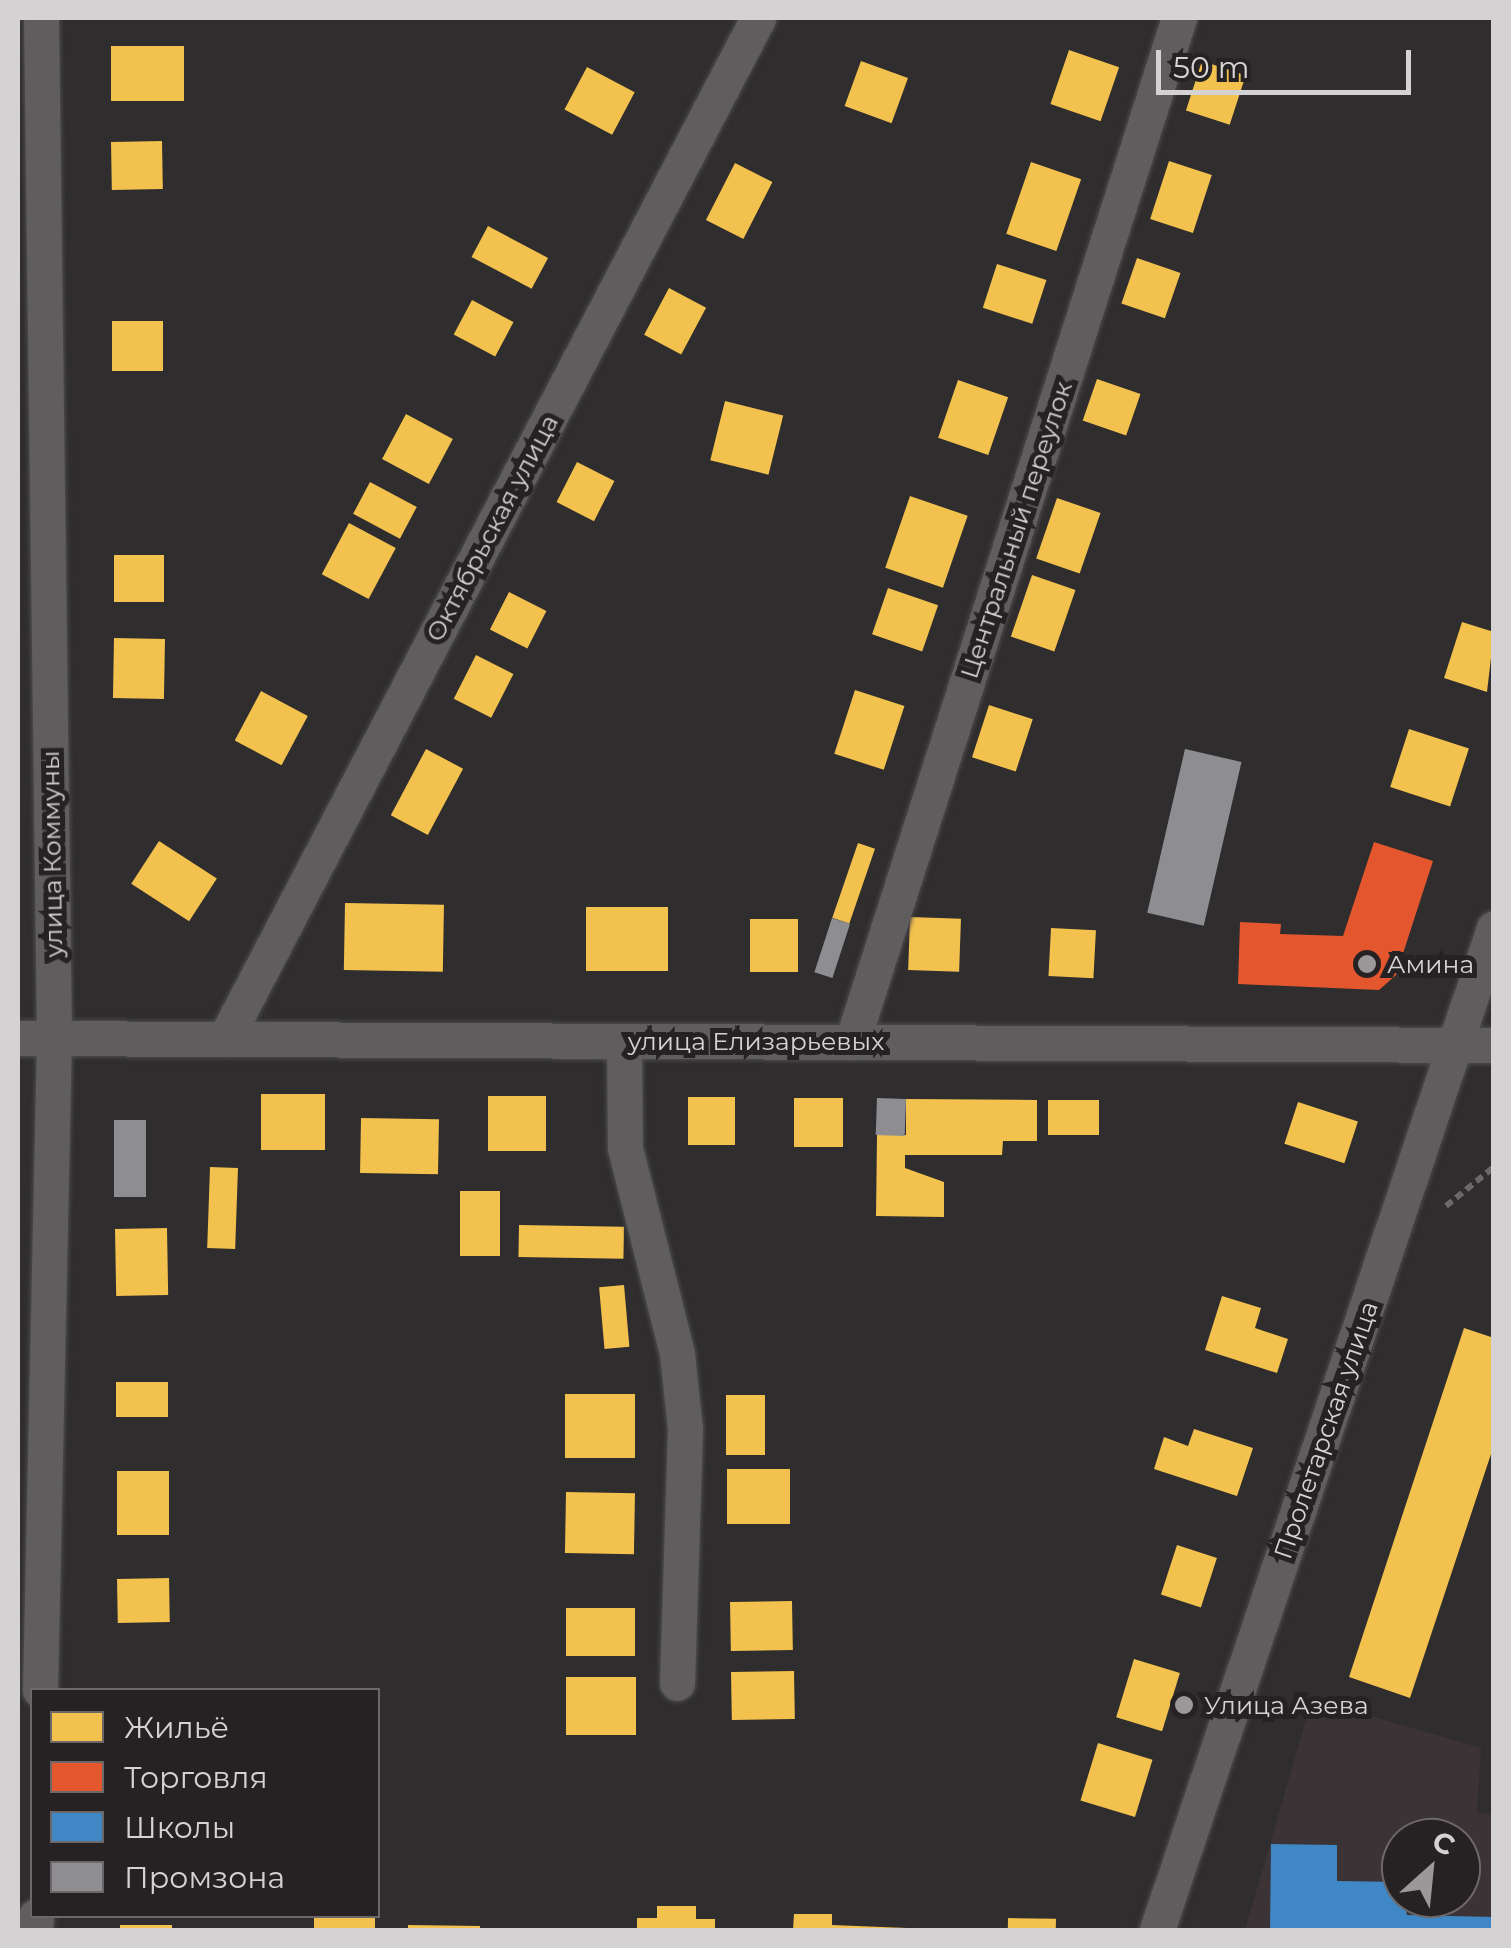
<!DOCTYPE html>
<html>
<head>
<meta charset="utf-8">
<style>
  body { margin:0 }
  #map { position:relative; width:1511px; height:1948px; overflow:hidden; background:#2f2d2e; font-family:Montserrat,sans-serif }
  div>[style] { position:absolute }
  .built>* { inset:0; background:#3c3336 }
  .homes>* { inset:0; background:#f2c14e; transform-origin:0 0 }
  .shops>* { inset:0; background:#e4572e }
  .schools>* { inset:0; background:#3f88c5 }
  .industry>* { inset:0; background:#8d8d92; transform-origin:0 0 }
  .path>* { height:6px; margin-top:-3px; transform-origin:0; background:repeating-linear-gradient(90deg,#6a686a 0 8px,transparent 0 13px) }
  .roads { filter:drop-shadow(0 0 2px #4d4b4c) drop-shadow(0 0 2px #4d4b4c) }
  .minor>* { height:35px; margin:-17.5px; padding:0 17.5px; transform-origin:17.5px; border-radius:17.5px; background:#5f5d5e }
  .dots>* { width:28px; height:28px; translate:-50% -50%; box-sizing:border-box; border:5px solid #262223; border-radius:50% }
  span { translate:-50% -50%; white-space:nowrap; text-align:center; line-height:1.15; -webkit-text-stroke:10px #262223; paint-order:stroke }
  .street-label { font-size:25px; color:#d5d2d3 }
  .poi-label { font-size:25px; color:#d5d2d3 }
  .left { translate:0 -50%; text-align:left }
  .frame { position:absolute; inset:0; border:20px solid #d5d2d3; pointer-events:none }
  .legend { position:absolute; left:30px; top:1688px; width:350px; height:230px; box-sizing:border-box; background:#262223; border:2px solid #6c6869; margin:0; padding:12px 18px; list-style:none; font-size:30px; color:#d5d2d3 }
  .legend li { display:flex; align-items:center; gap:20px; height:50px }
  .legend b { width:50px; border:2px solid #6c6869 }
  .north { position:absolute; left:1381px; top:1818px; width:100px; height:100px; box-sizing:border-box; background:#262223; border:2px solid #6c6869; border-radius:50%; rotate:27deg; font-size:28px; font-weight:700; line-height:40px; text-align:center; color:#d5d2d3 }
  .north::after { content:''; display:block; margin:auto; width:35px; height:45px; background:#9b9899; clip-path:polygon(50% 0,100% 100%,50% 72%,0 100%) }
  .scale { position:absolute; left:1156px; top:50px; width:255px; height:45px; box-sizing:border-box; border:5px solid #d5d2d3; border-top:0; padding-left:12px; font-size:30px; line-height:35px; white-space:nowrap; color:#d5d2d3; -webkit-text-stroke:8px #262223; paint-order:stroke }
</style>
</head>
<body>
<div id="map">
  <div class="built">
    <div style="clip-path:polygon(evenodd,1312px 1699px,1481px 1748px,1477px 1812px,1493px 1815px,1493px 1930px,1245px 1930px,1312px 1699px,1401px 1838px,1461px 1838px,1461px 1898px,1401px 1898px,1401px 1838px)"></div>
  </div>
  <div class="homes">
    <div style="left:111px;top:46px;width:73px;height:55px"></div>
    <div style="left:1069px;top:50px;width:53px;height:57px;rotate:19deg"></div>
    <div style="left:861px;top:61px;width:50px;height:48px;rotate:20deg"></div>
    <div style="left:1202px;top:61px;width:46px;height:52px;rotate:18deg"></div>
    <div style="left:587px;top:67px;width:54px;height:48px;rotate:28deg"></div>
    <div style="left:162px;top:141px;width:48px;height:51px;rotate:89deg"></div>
    <div style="left:1169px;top:161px;width:45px;height:61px;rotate:18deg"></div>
    <div style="left:1031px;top:162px;width:53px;height:76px;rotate:19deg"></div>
    <div style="left:735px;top:163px;width:42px;height:64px;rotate:27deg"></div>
    <div style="left:488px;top:226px;width:68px;height:35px;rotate:28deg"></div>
    <div style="left:1137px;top:258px;width:46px;height:48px;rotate:19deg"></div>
    <div style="left:997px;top:264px;width:52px;height:46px;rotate:18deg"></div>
    <div style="left:669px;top:288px;width:42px;height:53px;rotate:28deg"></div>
    <div style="left:472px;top:300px;width:47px;height:39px;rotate:28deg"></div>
    <div style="left:112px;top:321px;width:51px;height:50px"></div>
    <div style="left:1097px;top:379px;width:46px;height:44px;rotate:19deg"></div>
    <div style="left:958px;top:380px;width:53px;height:61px;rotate:19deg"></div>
    <div style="left:725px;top:401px;width:60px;height:61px;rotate:14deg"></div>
    <div style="left:406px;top:414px;width:53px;height:51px;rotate:28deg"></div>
    <div style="left:577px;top:462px;width:42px;height:45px;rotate:27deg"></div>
    <div style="left:370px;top:482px;width:53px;height:36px;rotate:28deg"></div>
    <div style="left:910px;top:496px;width:61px;height:76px;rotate:19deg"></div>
    <div style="left:1057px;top:498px;width:46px;height:64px;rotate:19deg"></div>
    <div style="left:349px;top:523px;width:53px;height:58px;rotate:28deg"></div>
    <div style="left:114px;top:555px;width:50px;height:47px"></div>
    <div style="left:1032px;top:575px;width:46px;height:65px;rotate:19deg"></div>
    <div style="left:888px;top:588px;width:53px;height:49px;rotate:19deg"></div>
    <div style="left:509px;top:592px;width:42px;height:42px;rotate:27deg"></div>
    <div style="clip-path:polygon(1462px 622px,1494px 632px,1487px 692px,1444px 678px)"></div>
    <div style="left:114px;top:638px;width:51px;height:60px;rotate:1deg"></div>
    <div style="left:476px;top:655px;width:42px;height:49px;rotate:27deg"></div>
    <div style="left:855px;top:690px;width:52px;height:67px;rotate:18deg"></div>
    <div style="left:261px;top:691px;width:53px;height:56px;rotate:28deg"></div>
    <div style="left:989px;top:705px;width:46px;height:55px;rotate:18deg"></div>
    <div style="left:1409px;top:729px;width:63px;height:61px;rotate:18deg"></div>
    <div style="left:426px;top:749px;width:42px;height:75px;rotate:28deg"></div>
    <div style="left:159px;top:841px;width:69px;height:51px;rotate:33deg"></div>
    <div style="left:858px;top:843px;width:18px;height:79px;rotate:19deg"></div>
    <div style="left:345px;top:903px;width:99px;height:67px;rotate:1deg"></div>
    <div style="left:586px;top:907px;width:82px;height:64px"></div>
    <div style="left:910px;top:917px;width:51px;height:53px;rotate:2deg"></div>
    <div style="left:750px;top:919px;width:48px;height:53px"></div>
    <div style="left:1051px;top:928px;width:45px;height:48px;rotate:3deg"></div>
    <div style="left:261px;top:1094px;width:64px;height:56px"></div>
    <div style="left:488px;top:1096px;width:58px;height:55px"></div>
    <div style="left:688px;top:1097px;width:47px;height:48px"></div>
    <div style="left:794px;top:1098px;width:49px;height:49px"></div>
    <div style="clip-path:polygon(906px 1099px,1037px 1100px,1037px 1141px,1003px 1141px,1002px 1155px,905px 1155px,905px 1168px,944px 1182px,944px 1217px,876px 1216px,877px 1135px,906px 1135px)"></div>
    <div style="left:1048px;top:1100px;width:51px;height:35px"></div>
    <div style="left:1298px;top:1102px;width:63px;height:44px;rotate:18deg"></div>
    <div style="left:361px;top:1118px;width:78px;height:55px;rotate:1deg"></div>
    <div style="left:210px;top:1167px;width:28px;height:81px;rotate:2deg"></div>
    <div style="left:460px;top:1191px;width:40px;height:65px"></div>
    <div style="left:519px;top:1225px;width:105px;height:32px;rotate:1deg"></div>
    <div style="left:167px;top:1228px;width:67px;height:52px;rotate:89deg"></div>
    <div style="left:624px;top:1285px;width:62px;height:25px;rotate:85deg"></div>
    <div style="clip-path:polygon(1222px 1296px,1261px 1308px,1255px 1328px,1288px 1339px,1277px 1373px,1205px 1350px)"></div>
    <div style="clip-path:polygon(1464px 1328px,1494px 1338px,1494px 1445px,1410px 1698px,1349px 1677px)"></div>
    <div style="left:116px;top:1382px;width:52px;height:35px"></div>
    <div style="left:565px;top:1394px;width:70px;height:64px"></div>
    <div style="left:726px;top:1395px;width:39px;height:60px"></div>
    <div style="clip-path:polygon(1194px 1429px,1253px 1448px,1237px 1496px,1154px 1469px,1164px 1437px,1188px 1446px)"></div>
    <div style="left:727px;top:1469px;width:63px;height:55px"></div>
    <div style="left:117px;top:1471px;width:52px;height:64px"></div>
    <div style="left:566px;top:1492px;width:69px;height:61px;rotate:1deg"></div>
    <div style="left:1177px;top:1545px;width:42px;height:52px;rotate:18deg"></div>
    <div style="left:169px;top:1578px;width:44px;height:52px;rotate:89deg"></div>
    <div style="left:792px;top:1601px;width:49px;height:62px;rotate:89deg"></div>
    <div style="left:566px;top:1608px;width:69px;height:48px"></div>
    <div style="left:1134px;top:1659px;width:48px;height:61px;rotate:17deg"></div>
    <div style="left:794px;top:1671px;width:48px;height:63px;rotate:89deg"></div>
    <div style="left:566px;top:1677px;width:70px;height:58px"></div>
    <div style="left:1098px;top:1743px;width:57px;height:60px;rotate:17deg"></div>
    <div style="clip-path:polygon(657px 1906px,696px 1906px,696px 1919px,715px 1919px,715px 1930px,637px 1930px,637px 1918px,657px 1918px)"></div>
    <div style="clip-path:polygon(794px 1914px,832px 1914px,832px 1925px,957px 1930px,793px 1930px)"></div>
    <div style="left:314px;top:1916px;width:61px;height:14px"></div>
    <div style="left:1008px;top:1918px;width:48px;height:12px;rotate:1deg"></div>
    <div style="left:120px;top:1925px;width:52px;height:5px"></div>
    <div style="clip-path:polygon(408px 1925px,480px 1926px,480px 1930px,408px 1930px)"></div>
  </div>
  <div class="shops">
    <div style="clip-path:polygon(1374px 842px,1433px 861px,1396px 975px,1379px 990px,1238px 984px,1240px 922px,1281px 924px,1280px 934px,1343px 936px)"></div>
  </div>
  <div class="schools">
    <div style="clip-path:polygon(1271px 1844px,1337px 1845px,1337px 1881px,1401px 1882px,1407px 1915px,1494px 1917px,1494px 1930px,1270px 1930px)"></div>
  </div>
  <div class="industry">
    <div style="left:1185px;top:749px;width:58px;height:168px;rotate:13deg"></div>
    <div style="left:832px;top:918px;width:19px;height:57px;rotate:18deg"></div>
    <div style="left:877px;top:1098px;width:29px;height:37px;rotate:2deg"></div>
    <div style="left:114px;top:1120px;width:32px;height:77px"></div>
  </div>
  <div class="path">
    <div style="left:1446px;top:1206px;width:62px;rotate:-39.1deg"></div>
  </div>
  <div class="roads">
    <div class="minor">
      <div style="left:18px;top:1038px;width:1476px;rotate:0.27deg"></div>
      <div style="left:225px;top:1039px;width:1152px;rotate:-62.43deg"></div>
      <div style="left:624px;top:1041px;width:107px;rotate:89.5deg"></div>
      <div style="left:625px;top:1148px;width:212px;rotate:75.8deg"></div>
      <div style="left:677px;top:1354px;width:75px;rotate:83.9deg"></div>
      <div style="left:685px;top:1429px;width:254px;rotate:91.8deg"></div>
      <div style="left:852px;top:1042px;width:1075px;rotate:-72.29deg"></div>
      <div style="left:40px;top:1690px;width:652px;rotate:-88.77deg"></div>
      <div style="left:54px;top:1038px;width:1020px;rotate:-90.73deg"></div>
      <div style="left:35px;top:1930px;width:14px;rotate:-86deg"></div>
      <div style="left:1157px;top:1930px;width:1057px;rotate:-71.41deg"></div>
    </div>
  </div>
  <div class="dots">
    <div style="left:1367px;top:964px;background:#9b9899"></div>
    <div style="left:1184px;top:1705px;background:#9b9899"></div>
  </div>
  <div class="street-label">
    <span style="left:492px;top:528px;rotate:-62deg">Октябрьская улица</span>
    <span style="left:1016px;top:530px;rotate:-72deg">Центральный переулок</span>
    <span style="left:52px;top:854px;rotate:-91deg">улица Коммуны</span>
    <span style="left:756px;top:1041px">улица Елизарьевых</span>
    <span style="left:1326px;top:1430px;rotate:-71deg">Пролетарская улица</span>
  </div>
  <div class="poi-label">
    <span class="left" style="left:1387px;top:964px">Амина</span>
    <span class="left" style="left:1204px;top:1705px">Улица Азева</span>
  </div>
  <div class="frame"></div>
  <ul class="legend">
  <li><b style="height:28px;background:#f2c14e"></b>Жильё</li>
  <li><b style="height:28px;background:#e4572e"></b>Торговля</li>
  <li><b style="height:28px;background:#3f88c5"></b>Школы</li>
  <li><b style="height:28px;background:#8d8d92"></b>Промзона</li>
  </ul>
  <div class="north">С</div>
  <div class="scale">50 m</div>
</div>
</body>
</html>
